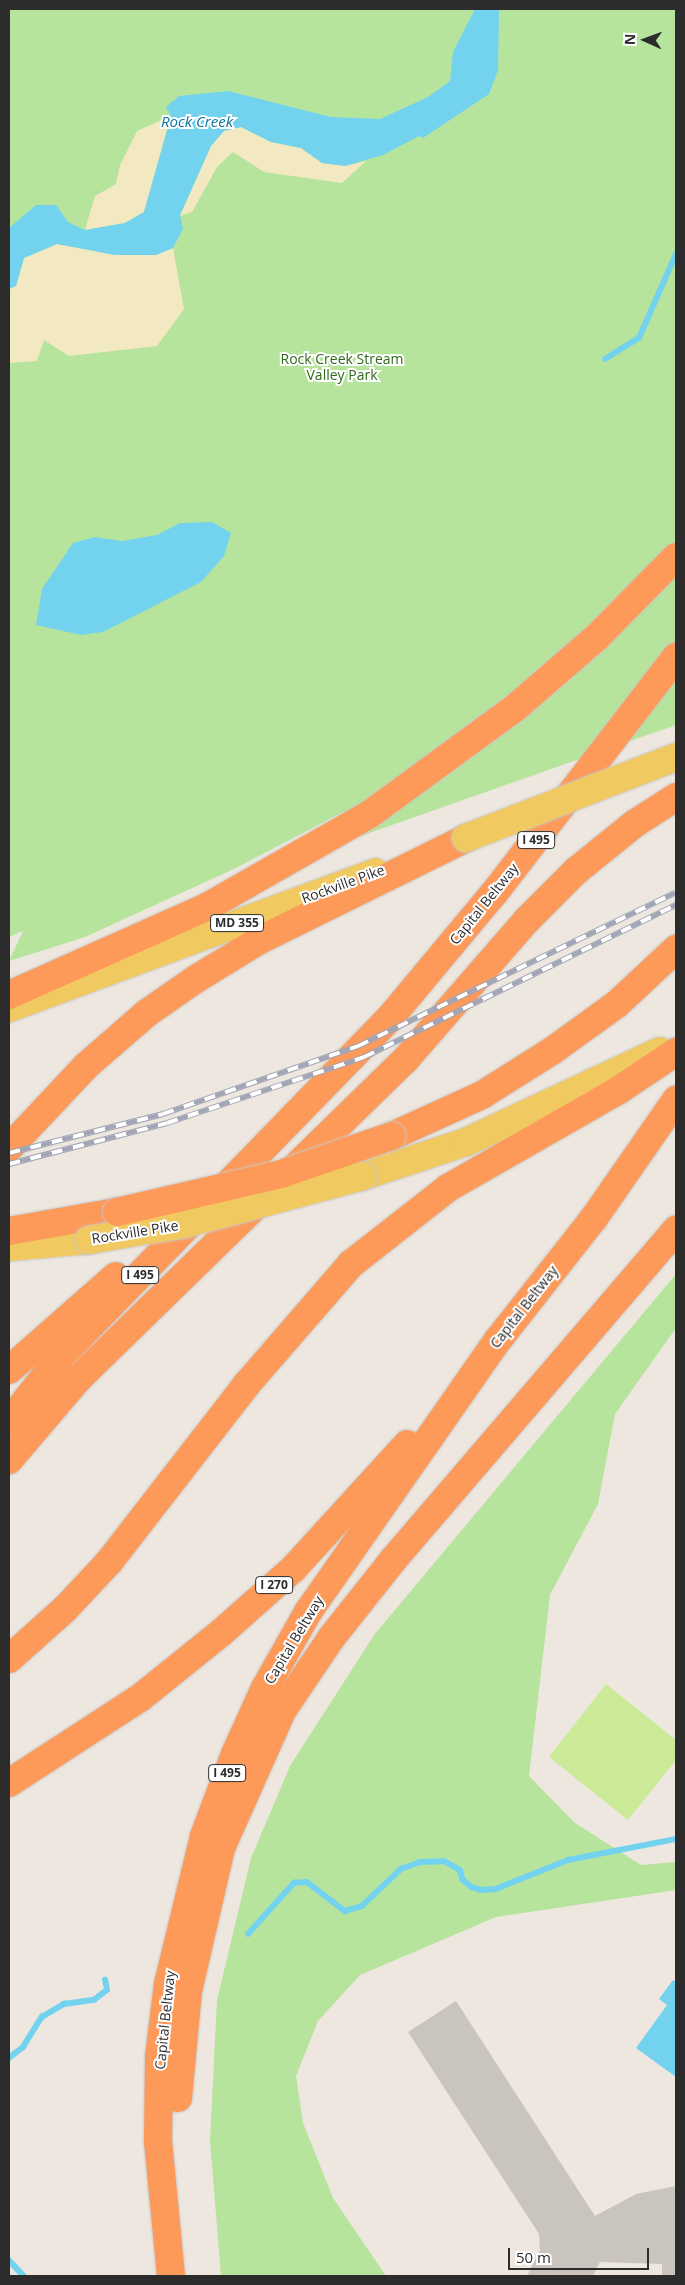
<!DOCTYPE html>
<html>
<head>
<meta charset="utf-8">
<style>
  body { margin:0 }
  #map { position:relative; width:685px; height:2285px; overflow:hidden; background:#eee7df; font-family:"Open Sans",sans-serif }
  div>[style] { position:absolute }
  .green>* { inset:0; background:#b7e49c }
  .sand>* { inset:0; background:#f2e9c3 }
  .pitch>* { inset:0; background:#cbeb98 }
  .water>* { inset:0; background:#73d3ee }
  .stream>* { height:5.5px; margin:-2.75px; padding:0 2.75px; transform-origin:2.75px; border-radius:2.75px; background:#73d3ee }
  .building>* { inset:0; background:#c9c4be }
  .roads { filter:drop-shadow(0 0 1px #c8c8c8) drop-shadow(0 0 1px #c8c8c8) }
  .primary>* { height:28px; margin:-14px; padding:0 14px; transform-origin:14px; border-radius:14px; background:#f0c961 }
  .motorway>* { height:28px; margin:-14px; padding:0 14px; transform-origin:14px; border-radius:14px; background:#fd9a5a }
  .rail>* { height:5.5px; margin-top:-2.75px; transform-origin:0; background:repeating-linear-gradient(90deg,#fff 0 11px,#a1a5b6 0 22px); box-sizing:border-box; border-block:1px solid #a1a5b6 }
  .bridges { filter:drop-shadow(0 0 1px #c8c8c8) drop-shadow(0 0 1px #c8c8c8) }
  .primary-bridge>* { height:28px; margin:-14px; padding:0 14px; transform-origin:14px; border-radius:14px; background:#f0c961 }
  .motorway-bridge>* { height:28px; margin:-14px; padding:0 14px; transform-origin:14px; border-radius:14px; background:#fd9a5a }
  span { translate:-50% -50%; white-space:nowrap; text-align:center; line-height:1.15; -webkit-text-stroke:4px #fff; paint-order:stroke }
  .shield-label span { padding:1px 4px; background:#fff; border:1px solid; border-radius:4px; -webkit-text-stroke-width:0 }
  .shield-label { font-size:12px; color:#2c2c2c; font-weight:700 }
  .park-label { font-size:14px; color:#2f6a1b }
  .street-label { font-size:14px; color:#2c2c2c }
  .water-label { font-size:15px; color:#0e739e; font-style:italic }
  .frame { position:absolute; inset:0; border:10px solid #2c2c2c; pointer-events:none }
  .north { position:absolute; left:620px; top:15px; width:50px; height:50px; -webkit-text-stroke:4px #fff; paint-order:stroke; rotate:272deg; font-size:14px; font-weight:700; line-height:20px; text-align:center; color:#2c2c2c }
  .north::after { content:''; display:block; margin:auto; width:18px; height:22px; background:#2c2c2c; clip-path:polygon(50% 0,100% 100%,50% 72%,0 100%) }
  .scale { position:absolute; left:508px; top:2248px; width:141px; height:22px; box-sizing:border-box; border:2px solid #2c2c2c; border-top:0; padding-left:6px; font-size:15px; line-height:18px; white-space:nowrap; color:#2c2c2c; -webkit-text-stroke:4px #fff; paint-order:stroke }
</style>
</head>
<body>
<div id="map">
  <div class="green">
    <div style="clip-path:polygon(9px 9px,676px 9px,676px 725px,361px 836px,345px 811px,236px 868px,85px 937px,9px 961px,23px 931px,9px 937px)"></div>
    <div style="clip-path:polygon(676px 1274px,676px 1328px,615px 1414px,598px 1504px,550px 1595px,529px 1776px,575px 1823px,641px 1865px,676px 1862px,676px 1890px,496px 1917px,360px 1975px,318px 2021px,296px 2076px,303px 2123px,333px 2198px,386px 2276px,221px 2276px,210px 2141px,217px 2000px,251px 1858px,290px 1766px,374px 1635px)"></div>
  </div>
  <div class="sand">
    <div style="clip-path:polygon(171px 116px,144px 212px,125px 223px,85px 230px,95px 196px,116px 184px,120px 165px,137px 131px)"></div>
    <div style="clip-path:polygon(241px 127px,271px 142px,301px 148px,322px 163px,345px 166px,366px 161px,342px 183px,264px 172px,233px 152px,217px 167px,192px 212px,180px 216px,211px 146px,224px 131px)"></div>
    <div style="clip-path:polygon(57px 244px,115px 255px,156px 255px,173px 248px,184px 309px,157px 346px,69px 356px,44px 340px,37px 361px,9px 363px,9px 289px,16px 285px,24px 258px)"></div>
  </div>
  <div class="pitch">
    <div style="clip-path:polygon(606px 1684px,676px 1740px,676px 1760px,628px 1820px,549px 1757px)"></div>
  </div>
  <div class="water">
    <div style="clip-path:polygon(475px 9px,499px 9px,498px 70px,489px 94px,423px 138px,419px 136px,383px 155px,345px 166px,322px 163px,301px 148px,271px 142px,241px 127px,224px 131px,211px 146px,180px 215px,183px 229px,173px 248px,156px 255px,115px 255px,57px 244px,24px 258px,16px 286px,9px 289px,9px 228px,36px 205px,56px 205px,68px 222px,85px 230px,125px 223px,144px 212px,171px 116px,166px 107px,179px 96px,228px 91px,331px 117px,380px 119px,428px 97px,450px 81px,453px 52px)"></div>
    <div style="clip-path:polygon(212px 522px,231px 533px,224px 556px,201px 582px,103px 632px,81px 635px,36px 625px,42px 589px,73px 543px,95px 537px,122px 541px,157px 535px,180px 523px)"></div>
    <div style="clip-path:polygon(673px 1980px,676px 1982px,676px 2077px,636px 2048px,667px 2005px,659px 1999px)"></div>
  </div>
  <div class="stream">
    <div style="left:605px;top:359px;width:40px;rotate:-32deg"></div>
    <div style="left:639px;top:338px;width:92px;rotate:-66.2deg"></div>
    <div style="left:248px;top:1934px;width:69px;rotate:-48deg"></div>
    <div style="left:294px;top:1883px;width:13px;rotate:-4deg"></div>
    <div style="left:307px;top:1882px;width:48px;rotate:37.3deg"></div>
    <div style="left:345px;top:1911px;width:18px;rotate:-16deg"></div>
    <div style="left:362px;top:1906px;width:54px;rotate:-43.5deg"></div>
    <div style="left:401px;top:1869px;width:20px;rotate:-20deg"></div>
    <div style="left:420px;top:1862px;width:24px;rotate:-2deg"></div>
    <div style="left:444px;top:1861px;width:18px;rotate:29deg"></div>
    <div style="left:460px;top:1870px;width:10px;rotate:73deg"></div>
    <div style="left:463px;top:1880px;width:11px;rotate:38deg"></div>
    <div style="left:472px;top:1887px;width:9px;rotate:18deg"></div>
    <div style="left:481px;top:1890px;width:15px;rotate:-4deg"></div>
    <div style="left:496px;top:1889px;width:78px;rotate:-21.9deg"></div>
    <div style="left:568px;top:1860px;width:110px;rotate:-11deg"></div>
    <div style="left:9px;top:2058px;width:18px;rotate:-38deg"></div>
    <div style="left:23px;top:2047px;width:36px;rotate:-58deg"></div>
    <div style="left:42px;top:2017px;width:26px;rotate:-31deg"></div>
    <div style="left:64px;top:2004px;width:30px;rotate:-8deg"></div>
    <div style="left:94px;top:2000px;width:16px;rotate:-38deg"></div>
    <div style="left:107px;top:1990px;width:10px;rotate:-101deg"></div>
    <div style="left:9px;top:2260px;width:22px;rotate:47deg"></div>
  </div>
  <div class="building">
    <div style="clip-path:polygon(456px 2001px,595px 2216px,636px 2194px,676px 2186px,676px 2276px,662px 2276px,662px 2264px,600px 2262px,593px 2276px,527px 2276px,540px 2250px,539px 2234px,408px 2032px)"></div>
  </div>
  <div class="roads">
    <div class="primary">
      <div style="left:9px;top:1008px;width:391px;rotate:-20.3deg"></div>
      <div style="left:363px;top:1176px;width:108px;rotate:-18.3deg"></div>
      <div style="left:466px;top:1142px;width:214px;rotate:-25.1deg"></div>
      <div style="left:9px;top:1247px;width:80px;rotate:-5deg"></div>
    </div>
    <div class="motorway">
      <div style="left:9px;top:995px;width:217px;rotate:-24deg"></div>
      <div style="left:207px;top:907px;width:188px;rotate:-29.7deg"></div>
      <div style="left:370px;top:814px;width:180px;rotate:-36.2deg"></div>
      <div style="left:515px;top:708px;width:108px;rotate:-40.9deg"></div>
      <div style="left:597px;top:637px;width:112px;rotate:-45.4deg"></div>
      <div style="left:392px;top:1136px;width:99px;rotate:-24.5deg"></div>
      <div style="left:482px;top:1095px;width:83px;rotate:-32.2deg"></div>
      <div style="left:552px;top:1051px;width:80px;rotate:-35.9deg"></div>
      <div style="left:617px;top:1004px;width:81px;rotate:-43deg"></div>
      <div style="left:9px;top:1148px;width:112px;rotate:-46.8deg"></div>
      <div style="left:86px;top:1066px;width:81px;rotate:-41deg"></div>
      <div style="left:147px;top:1013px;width:60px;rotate:-34.8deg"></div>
      <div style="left:196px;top:979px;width:73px;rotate:-31.5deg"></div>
      <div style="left:258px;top:941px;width:232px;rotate:-26.3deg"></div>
      <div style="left:9px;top:1231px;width:110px;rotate:-10deg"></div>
      <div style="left:9px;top:1370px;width:142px;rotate:-41.3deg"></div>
      <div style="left:9px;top:1422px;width:83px;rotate:-51.9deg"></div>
      <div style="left:60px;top:1357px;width:472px;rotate:-45.8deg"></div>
      <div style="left:389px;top:1019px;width:165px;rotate:-50.2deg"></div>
      <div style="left:495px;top:892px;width:297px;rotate:-52.4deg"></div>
      <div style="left:9px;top:1460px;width:105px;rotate:-49.6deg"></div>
      <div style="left:77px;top:1380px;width:460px;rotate:-44.3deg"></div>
      <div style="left:406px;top:1059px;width:184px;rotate:-49deg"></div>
      <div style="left:527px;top:920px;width:69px;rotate:-45deg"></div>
      <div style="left:576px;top:871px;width:75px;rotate:-39deg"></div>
      <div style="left:634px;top:824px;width:50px;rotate:-32.7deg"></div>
      <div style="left:9px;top:1659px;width:75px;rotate:-41.8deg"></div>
      <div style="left:65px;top:1609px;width:64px;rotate:-46.9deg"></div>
      <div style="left:109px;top:1562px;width:225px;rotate:-52.2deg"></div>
      <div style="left:247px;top:1384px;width:159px;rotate:-49.1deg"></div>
      <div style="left:351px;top:1264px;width:123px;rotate:-38.1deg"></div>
      <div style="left:448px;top:1188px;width:197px;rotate:-29.8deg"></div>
      <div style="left:619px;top:1090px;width:69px;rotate:-33.7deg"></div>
      <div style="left:9px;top:1783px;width:156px;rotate:-33deg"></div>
      <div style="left:140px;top:1698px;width:105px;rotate:-38.8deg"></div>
      <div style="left:222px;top:1632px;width:95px;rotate:-41.6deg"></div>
      <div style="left:293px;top:1569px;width:169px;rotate:-47.6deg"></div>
      <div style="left:178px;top:2098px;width:107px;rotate:-84.7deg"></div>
      <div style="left:188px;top:1991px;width:147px;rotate:-77deg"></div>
      <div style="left:221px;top:1848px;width:150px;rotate:-66deg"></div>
      <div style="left:282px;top:1711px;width:89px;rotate:-56deg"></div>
      <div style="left:332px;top:1637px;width:98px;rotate:-51.6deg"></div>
      <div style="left:393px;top:1560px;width:435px;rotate:-49.4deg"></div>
      <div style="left:171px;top:2276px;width:136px;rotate:-95.5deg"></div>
      <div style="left:158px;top:2141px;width:84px;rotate:-89.3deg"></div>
      <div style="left:159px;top:2057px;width:74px;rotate:-83deg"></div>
      <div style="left:168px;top:1984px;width:152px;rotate:-76.3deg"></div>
      <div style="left:204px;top:1836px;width:88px;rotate:-69.3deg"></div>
      <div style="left:235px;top:1754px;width:72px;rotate:-65.6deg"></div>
      <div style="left:265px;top:1688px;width:87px;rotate:-60.5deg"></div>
      <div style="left:308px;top:1612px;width:332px;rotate:-55.1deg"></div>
      <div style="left:498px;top:1340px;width:155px;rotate:-51.8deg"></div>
      <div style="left:594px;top:1218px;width:144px;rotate:-55.2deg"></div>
    </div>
  </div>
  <div class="rail">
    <div style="left:9px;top:1153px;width:159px;rotate:-14.2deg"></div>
    <div style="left:163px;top:1114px;width:207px;rotate:-19.2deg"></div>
    <div style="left:358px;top:1046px;width:353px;rotate:-25.8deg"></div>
    <div style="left:9px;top:1164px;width:163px;rotate:-14.5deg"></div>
    <div style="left:167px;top:1123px;width:208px;rotate:-18.5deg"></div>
    <div style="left:364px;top:1057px;width:347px;rotate:-26deg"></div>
  </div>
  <div class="bridges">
    <div class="primary-bridge">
      <div style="left:466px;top:838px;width:225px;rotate:-21.1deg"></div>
      <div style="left:89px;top:1240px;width:96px;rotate:-9.6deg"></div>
      <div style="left:184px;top:1224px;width:185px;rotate:-15deg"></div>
    </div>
    <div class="motorway-bridge">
      <div style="left:117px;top:1212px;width:168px;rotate:-13deg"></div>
      <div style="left:281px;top:1174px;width:117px;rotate:-18.9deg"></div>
    </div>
  </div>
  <div class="shield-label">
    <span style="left:536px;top:840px">I 495</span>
    <span style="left:237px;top:923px">MD 355</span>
    <span style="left:140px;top:1275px">I 495</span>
    <span style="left:274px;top:1585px">I 270</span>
    <span style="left:227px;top:1773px">I 495</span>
  </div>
  <div class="park-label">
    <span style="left:342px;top:367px">Rock Creek Stream<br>Valley Park</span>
  </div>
  <div class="street-label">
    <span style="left:343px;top:884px;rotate:-20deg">Rockville Pike</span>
    <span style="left:484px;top:904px;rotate:-51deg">Capital Beltway</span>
    <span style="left:135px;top:1232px;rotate:-9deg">Rockville Pike</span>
    <span style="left:524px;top:1307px;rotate:-52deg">Capital Beltway</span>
    <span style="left:294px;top:1640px;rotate:-59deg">Capital Beltway</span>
    <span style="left:165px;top:2020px;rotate:-84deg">Capital Beltway</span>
  </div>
  <div class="water-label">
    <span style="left:197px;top:122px">Rock Creek</span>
  </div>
  <div class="frame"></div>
  <div class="north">N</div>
  <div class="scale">50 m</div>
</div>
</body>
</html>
